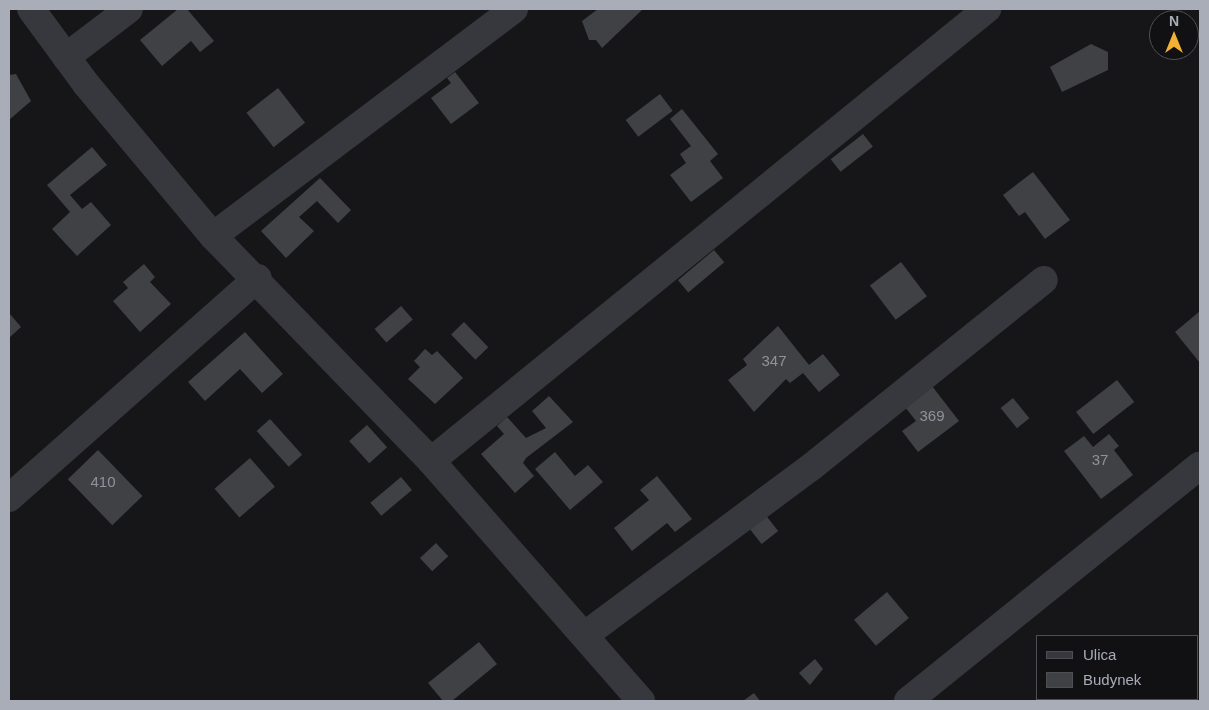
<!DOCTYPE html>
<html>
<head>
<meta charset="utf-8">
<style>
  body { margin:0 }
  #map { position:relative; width:1209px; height:710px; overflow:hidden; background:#161618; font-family:Helvetica,sans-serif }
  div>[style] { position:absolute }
  .building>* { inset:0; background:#404145; transform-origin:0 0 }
  .minor>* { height:28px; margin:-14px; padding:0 14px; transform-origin:14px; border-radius:14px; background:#37383d }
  span { translate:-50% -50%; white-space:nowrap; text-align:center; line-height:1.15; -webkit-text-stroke:5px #111113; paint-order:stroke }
  .number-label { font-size:15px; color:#8e929b }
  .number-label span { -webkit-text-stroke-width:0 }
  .frame { position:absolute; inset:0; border:10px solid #a8adb8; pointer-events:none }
  .legend { position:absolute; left:1036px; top:635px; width:162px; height:65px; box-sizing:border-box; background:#111113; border:1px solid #4d4f55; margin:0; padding:6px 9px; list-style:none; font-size:15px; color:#a8adb8 }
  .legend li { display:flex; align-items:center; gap:10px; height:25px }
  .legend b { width:25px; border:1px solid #4d4f55 }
  .north { position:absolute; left:1149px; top:10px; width:50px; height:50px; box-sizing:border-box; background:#111113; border:1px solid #4d4f55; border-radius:50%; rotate:0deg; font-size:14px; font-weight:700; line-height:20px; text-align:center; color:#a8adb8 }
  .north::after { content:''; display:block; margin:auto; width:18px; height:22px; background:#f2b134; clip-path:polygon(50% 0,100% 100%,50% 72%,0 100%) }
</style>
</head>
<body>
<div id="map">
  <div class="building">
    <div style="clip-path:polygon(178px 9px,187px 9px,214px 41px,200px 52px,191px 41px,162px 66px,140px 40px)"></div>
    <div style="clip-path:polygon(598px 9px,643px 9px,602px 48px,596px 40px,589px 40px,582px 21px)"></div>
    <div style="clip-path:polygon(1091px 44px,1108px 52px,1108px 70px,1062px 92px,1050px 67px)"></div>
    <div style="clip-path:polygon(455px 72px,479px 103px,451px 124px,431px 98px,451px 83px,447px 78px)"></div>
    <div style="clip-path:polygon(16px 74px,31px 101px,9px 120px,9px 75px)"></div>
    <div style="left:278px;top:88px;width:44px;height:40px;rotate:52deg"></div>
    <div style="left:660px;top:94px;width:21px;height:43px;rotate:53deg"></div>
    <div style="clip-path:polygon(682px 109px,718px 154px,710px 161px,723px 178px,691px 202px,670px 175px,686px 163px,680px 154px,691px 146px,670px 119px)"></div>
    <div style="left:863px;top:134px;width:16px;height:41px;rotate:52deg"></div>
    <div style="clip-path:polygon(92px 147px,107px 165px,70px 195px,82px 209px,91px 202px,111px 225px,77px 256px,52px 229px,70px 212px,47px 185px)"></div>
    <div style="clip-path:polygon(1033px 172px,1070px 220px,1045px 239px,1025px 212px,1019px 216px,1003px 195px)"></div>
    <div style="clip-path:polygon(320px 178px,351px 210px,338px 223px,317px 201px,299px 217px,314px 231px,286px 258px,261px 231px)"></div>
    <div style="left:714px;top:250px;width:16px;height:47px;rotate:50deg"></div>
    <div style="left:901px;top:262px;width:43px;height:39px;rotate:53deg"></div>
    <div style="clip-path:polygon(144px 264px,155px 277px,150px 282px,171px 304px,140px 332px,113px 301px,128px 288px,123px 282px)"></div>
    <div style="left:401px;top:306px;width:18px;height:35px;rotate:49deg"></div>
    <div style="clip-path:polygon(1200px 311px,1200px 363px,1175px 332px)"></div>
    <div style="clip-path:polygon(10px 314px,21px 327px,9px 338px,9px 316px)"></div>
    <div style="left:464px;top:322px;width:35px;height:18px;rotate:46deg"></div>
    <div style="clip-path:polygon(778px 326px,809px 365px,823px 354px,840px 375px,819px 392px,803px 373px,790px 383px,786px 379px,754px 412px,728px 380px,747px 365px,743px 359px)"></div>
    <div style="clip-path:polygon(245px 332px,283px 374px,262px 393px,240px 369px,205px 401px,188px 382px)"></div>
    <div style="clip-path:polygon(425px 349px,432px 355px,437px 351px,463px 378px,435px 404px,408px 379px,420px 367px,414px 361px)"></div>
    <div style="left:1117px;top:380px;width:28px;height:52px;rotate:52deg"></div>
    <div style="clip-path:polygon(932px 386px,959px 421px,918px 452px,902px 431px,916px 421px,905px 407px)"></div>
    <div style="clip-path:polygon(549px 396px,573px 422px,526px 458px,523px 463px,534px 476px,515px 493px,481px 454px,504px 434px,497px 426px,507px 417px,526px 438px,546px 428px,532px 411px)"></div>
    <div style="left:1013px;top:398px;width:26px;height:16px;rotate:51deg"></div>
    <div style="left:270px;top:419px;width:48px;height:18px;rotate:48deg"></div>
    <div style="left:367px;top:425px;width:30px;height:24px;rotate:48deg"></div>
    <div style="clip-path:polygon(1109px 434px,1119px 446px,1114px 450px,1133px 475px,1101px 499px,1064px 451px,1084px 436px,1093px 447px)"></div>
    <div style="left:98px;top:450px;width:64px;height:42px;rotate:46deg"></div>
    <div style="clip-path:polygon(555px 452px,575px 476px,588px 465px,603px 482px,570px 510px,535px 469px)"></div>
    <div style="left:250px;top:458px;width:38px;height:47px;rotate:49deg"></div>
    <div style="clip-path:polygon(657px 476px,692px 519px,675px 532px,667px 523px,632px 551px,614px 528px,649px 500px,640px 490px)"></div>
    <div style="left:401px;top:477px;width:17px;height:40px;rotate:50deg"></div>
    <div style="left:764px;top:513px;width:23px;height:21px;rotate:52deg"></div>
    <div style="left:436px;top:543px;width:18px;height:22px;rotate:47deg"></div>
    <div style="left:887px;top:592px;width:34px;height:43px;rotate:50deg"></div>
    <div style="clip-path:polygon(479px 642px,497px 664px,452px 701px,443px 701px,428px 683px)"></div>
    <div style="clip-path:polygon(815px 659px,823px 669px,810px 685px,799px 673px)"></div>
    <div style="clip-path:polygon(754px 693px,760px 701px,743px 701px)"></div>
  </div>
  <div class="minor">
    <div style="left:31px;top:9px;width:93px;rotate:53.7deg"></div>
    <div style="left:86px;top:84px;width:198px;rotate:50.1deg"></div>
    <div style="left:213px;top:236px;width:313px;rotate:45.9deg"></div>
    <div style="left:431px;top:461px;width:319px;rotate:48.8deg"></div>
    <div style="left:66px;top:57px;width:79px;rotate:-37.3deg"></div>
    <div style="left:213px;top:236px;width:377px;rotate:-37deg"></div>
    <div style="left:431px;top:461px;width:717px;rotate:-39.11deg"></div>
    <div style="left:9px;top:498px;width:332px;rotate:-41.5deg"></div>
    <div style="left:585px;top:635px;width:280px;rotate:-36.6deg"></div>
    <div style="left:810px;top:468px;width:300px;rotate:-38.8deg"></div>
    <div style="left:908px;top:701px;width:375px;rotate:-38.9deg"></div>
  </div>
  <div class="number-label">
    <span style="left:774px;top:361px">347</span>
    <span style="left:932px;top:416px">369</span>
    <span style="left:1100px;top:460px">37</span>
    <span style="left:103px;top:482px">410</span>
  </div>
  <div class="frame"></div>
  <ul class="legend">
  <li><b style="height:6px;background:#37383d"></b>Ulica</li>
  <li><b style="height:14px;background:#404145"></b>Budynek</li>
  </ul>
  <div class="north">N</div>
</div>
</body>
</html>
